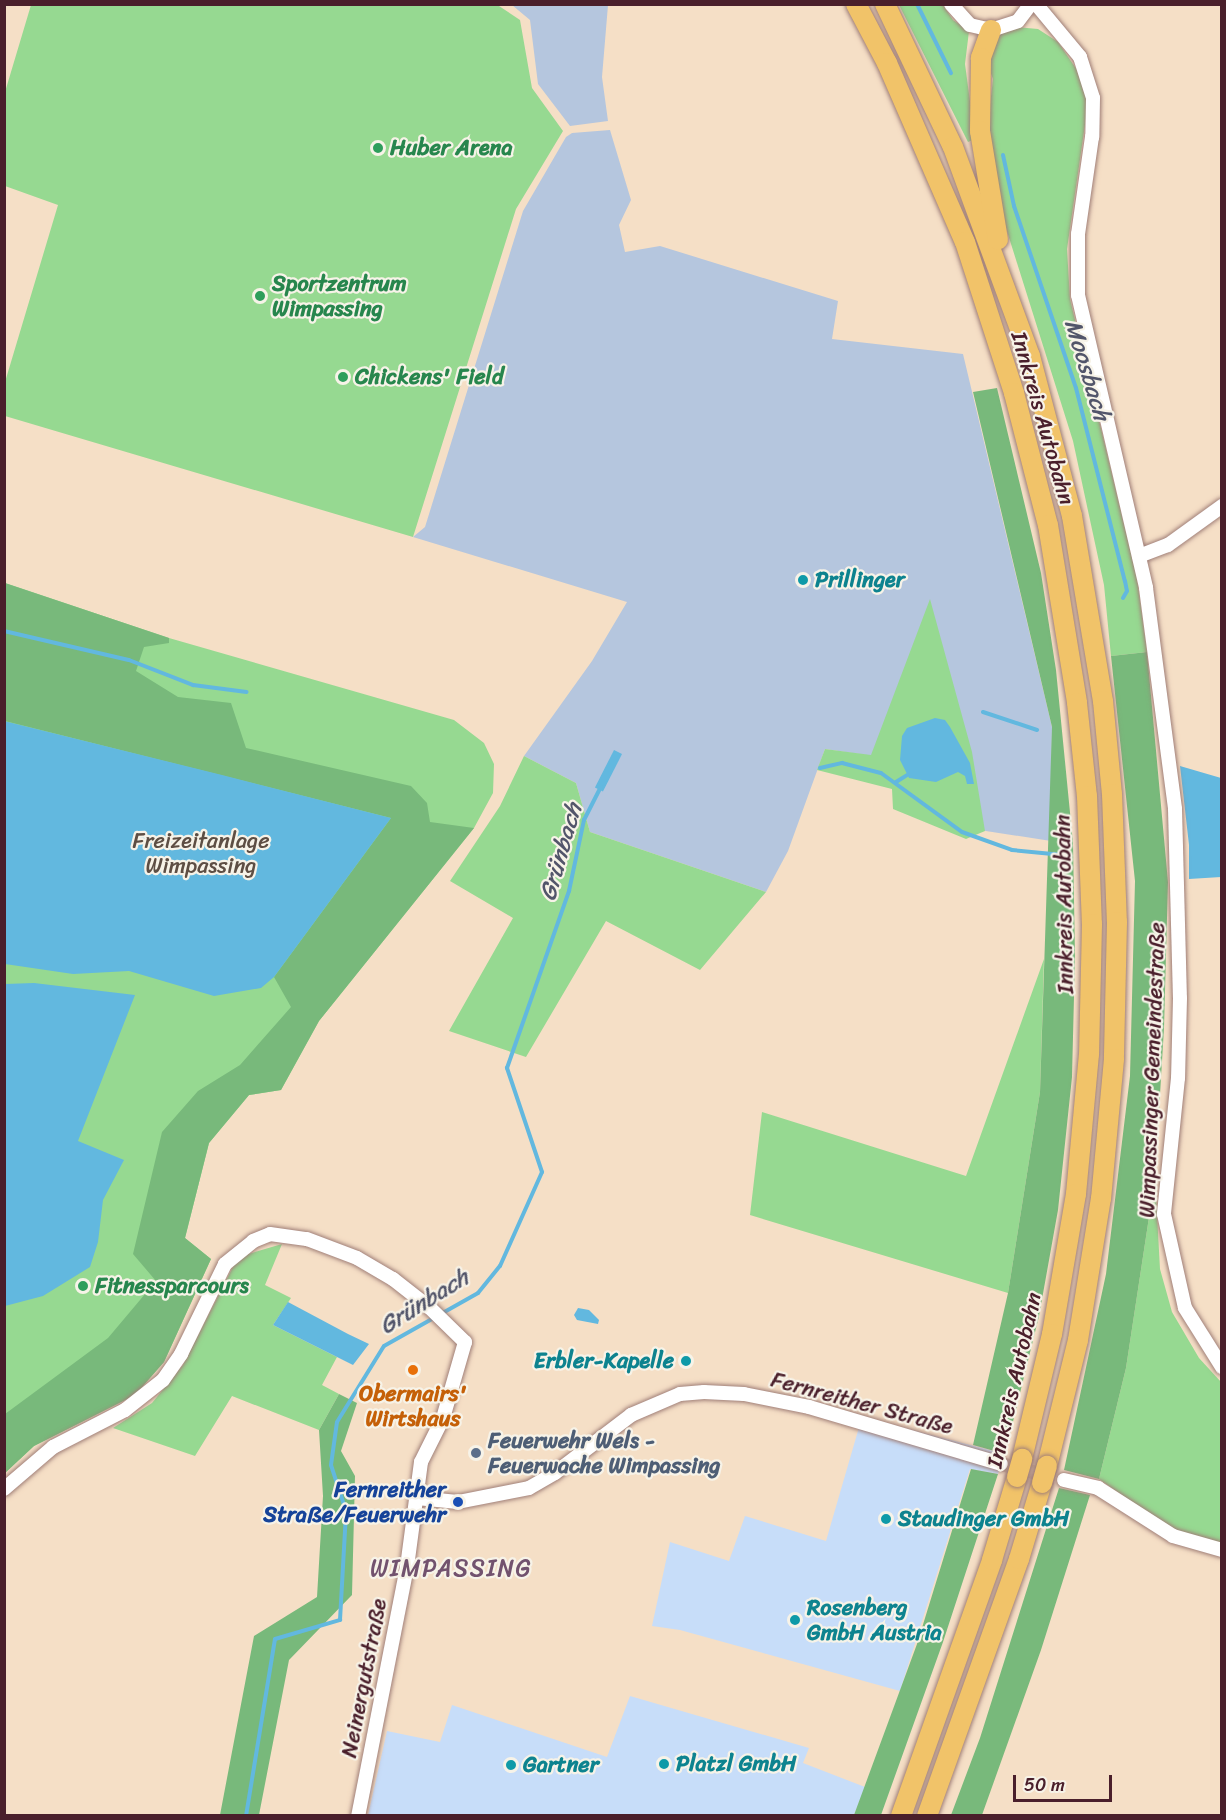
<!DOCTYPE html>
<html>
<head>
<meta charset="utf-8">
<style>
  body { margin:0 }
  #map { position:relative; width:1226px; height:1820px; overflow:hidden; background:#f5dfc6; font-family:Sriracha,sans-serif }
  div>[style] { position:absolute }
  .built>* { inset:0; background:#c7ddf9 }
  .industrial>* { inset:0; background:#b5c6de }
  .green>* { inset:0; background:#96d991 }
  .forest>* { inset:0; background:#78b97b }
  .water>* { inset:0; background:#62b8df; transform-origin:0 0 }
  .stream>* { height:4px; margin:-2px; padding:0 2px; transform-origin:2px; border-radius:2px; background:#62b8df }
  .minor-tunnel>* { height:14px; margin-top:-7px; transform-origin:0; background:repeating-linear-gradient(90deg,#d3b9a7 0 14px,transparent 0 21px) }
  .roads { filter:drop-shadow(0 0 2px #a07f78) drop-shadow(0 0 2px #a07f78) }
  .minor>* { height:14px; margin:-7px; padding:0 7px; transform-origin:7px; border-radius:7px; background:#fff }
  .highway>* { height:20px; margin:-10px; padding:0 10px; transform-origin:10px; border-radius:10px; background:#f1c369 }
  .bridges { filter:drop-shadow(0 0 2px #a07f78) drop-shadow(0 0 2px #a07f78) }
  .highway-bridge>* { height:20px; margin:-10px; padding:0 10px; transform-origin:10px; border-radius:10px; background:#f1c369 }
  .dots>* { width:16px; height:16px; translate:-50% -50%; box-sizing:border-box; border:3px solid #f7f3e8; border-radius:50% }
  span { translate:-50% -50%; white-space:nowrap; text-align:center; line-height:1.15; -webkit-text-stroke:4.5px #f7f3e8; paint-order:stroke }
  .leisure-label { font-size:22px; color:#27864d; font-weight:700 }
  .left { translate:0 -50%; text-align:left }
  .street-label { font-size:22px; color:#4a1f2b }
  .culture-label { font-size:22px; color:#0d838f; font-weight:700 }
  .right { translate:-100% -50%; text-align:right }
  .park-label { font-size:22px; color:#5d4e44 }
  .food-label { font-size:22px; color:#c56008; font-weight:700 }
  .service-label { font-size:22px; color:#4e5e75; font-weight:700 }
  .transit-label { font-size:22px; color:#164399; font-weight:700 }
  .water-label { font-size:24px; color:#52556a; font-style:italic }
  .neighbourhood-label { font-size:24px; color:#72526e; letter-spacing:1.5px }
  .frame { position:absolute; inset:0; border:6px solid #4a1f2b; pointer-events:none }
  .scale { position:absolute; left:1013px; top:1775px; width:99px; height:27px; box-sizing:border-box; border:3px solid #4a1f2b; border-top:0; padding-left:8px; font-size:18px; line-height:21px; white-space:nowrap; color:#4a1f2b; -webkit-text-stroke:4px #f7f3e8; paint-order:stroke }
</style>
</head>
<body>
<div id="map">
  <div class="built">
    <div style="clip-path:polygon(862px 1417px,1005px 1454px,998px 1474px,970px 1469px,900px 1691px,680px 1630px,652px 1626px,670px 1542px,729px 1561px,745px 1516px,826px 1541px)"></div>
    <div style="clip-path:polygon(630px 1696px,809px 1748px,803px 1763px,865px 1787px,854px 1815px,368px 1815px,387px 1731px,440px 1742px,452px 1705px,607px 1757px)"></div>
  </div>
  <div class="industrial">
    <div style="clip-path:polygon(512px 5px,608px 5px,602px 77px,608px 121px,570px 126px,538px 84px,530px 20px)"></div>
    <div style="clip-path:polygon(610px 130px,631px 200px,619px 225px,625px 252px,660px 246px,838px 301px,832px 339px,963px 354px,1052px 727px,1051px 841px,973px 829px,900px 760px,825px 749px,788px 851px,766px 892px,590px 832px,576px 783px,524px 756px,592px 661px,627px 602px,413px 537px,425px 527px,523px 211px,566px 137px,572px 133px)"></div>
  </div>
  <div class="green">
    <div style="clip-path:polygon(31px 5px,496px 4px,520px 20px,532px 88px,563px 131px,516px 209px,413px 537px,5px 416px,5px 382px,58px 205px,5px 186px,5px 92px)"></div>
    <div style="clip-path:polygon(899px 5px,943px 5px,953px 20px,969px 31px,965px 64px,975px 139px,968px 142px)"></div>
    <div style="clip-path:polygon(1016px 27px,1038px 29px,1058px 42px,1077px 70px,1088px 104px,1067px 249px,1070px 299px,1137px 579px,1147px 652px,1111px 656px,1104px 585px,1073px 441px,1006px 228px,986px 141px,993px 79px,985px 57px,993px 38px)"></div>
    <div style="clip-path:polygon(5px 583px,169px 638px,454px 720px,484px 743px,494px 764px,493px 793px,474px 828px,319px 1021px,281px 1090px,249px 1095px,209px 1143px,185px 1238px,211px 1259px,164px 1362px,135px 1395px,34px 1446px,5px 1473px)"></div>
    <div style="clip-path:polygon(930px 599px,972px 752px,985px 831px,966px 839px,893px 809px,892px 789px,817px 770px,825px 749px,871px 755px)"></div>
    <div style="clip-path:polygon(524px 756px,576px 783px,590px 832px,766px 892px,700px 970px,606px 921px,526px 1057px,449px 1031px,513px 918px,450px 881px,500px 806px)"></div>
    <div style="clip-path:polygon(1044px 959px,1040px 1092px,1008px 1293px,750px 1215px,762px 1112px,966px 1176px)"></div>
    <div style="clip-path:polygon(1155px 1178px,1160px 1269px,1172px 1312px,1199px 1358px,1221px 1382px,1221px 1543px,1175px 1532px,1099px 1479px,1126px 1368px)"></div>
    <div style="clip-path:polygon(282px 1244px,265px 1285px,291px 1298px,273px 1325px,337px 1357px,322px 1385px,339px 1394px,319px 1430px,232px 1396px,195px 1456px,113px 1428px,152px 1403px,183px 1365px,238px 1257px)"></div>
  </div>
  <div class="forest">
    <div style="clip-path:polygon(997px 388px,1041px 573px,1056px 670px,1073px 843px,1075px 957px,1072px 1077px,1058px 1210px,1039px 1316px,1005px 1454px,973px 1445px,1008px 1293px,1040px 1092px,1052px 727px,973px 392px)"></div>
    <div style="clip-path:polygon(5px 583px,169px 638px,169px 643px,144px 647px,136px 671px,178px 697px,231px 703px,246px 748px,411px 786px,427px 803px,430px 822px,474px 828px,319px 1021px,281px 1090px,249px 1095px,209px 1143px,185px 1238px,211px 1259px,164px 1362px,135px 1395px,34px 1446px,5px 1473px,5px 1414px,108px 1338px,156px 1281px,133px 1254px,162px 1132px,198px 1091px,240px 1065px,291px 1007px,274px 977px,391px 818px,5px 721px)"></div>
    <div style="clip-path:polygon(1147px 652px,1168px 882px,1164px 1028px,1155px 1178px,1126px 1368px,1099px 1479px,1064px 1470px,1106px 1274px,1130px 1076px,1135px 881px,1111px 656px)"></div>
    <div style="clip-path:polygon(339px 1394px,357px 1403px,341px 1451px,355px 1476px,352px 1595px,289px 1660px,259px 1815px,220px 1815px,254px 1636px,317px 1597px,323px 1496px,319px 1430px)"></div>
    <div style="clip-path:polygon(971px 1469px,998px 1474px,943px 1642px,881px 1815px,854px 1815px,917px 1644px)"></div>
    <div style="clip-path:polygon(1059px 1488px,1090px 1495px,1041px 1650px,982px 1815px,951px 1815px,980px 1738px)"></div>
  </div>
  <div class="water">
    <div style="clip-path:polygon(935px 718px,945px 720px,950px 727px,970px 763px,974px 784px,967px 784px,965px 776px,958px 772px,936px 782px,909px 778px,900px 760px,902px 736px,907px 728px)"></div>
    <div style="clip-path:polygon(4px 721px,222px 775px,391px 818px,274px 977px,261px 988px,214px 996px,129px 971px,73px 974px,5px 964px)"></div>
    <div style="left:614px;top:750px;width:9px;height:42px;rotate:27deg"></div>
    <div style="clip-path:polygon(1180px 766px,1221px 778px,1221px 877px,1189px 879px,1189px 845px)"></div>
    <div style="clip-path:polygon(34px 983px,135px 995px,78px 1141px,124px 1160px,103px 1200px,98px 1242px,90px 1267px,43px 1296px,5px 1306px,5px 984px)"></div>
    <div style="clip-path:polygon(288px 1302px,348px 1334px,369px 1344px,353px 1365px,273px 1325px)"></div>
    <div style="clip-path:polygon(578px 1308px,589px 1310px,599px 1320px,598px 1324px,577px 1320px,574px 1315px)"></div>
  </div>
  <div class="stream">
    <div style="left:917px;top:4px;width:77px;rotate:63.8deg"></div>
    <div style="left:1003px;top:155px;width:52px;rotate:77.8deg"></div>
    <div style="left:1014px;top:206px;width:192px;rotate:71.2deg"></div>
    <div style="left:1076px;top:388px;width:199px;rotate:75.8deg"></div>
    <div style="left:1125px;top:581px;width:10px;rotate:79deg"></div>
    <div style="left:1127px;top:591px;width:8px;rotate:120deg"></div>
    <div style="left:4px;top:631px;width:128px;rotate:13.1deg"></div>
    <div style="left:129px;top:660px;width:69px;rotate:21.3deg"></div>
    <div style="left:193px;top:685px;width:54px;rotate:7.4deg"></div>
    <div style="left:983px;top:712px;width:57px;rotate:18.4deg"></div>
    <div style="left:820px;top:768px;width:23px;rotate:-13deg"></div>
    <div style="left:842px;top:763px;width:40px;rotate:14.4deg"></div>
    <div style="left:881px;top:773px;width:100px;rotate:36.1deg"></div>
    <div style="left:962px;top:832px;width:53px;rotate:19.8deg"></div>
    <div style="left:1012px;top:850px;width:51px;rotate:5.6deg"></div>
    <div style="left:896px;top:782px;width:13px;rotate:-32deg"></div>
    <div style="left:246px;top:1816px;width:179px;rotate:-80.7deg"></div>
    <div style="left:275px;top:1639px;width:68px;rotate:-16.3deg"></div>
    <div style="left:340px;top:1620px;width:109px;rotate:-86.8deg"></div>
    <div style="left:346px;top:1511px;width:48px;rotate:-108.1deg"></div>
    <div style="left:331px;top:1465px;width:43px;rotate:-82.1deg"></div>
    <div style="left:337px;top:1422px;width:89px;rotate:-58.3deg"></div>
    <div style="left:384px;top:1346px;width:108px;rotate:-29.4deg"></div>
    <div style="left:478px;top:1293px;width:35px;rotate:-51deg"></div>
    <div style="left:500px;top:1266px;width:103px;rotate:-65.9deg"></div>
    <div style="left:542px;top:1172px;width:110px;rotate:-108.6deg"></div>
    <div style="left:507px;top:1068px;width:188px;rotate:-70.7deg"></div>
    <div style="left:569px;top:891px;width:73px;rotate:-78.1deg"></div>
    <div style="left:584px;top:820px;width:37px;rotate:-63deg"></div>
  </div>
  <div class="minor-tunnel">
    <div style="left:1001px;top:1464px;width:65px;rotate:14.3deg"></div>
  </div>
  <div class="roads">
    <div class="minor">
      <div style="left:951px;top:4px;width:28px;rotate:48deg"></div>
      <div style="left:970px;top:25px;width:22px;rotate:13deg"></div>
      <div style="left:991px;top:30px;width:28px;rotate:-18deg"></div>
      <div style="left:1018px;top:21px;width:21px;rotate:-53deg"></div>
      <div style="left:1036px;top:4px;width:69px;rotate:50.3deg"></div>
      <div style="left:1080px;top:57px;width:43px;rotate:72.4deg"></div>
      <div style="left:1093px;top:98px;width:39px;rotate:91deg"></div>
      <div style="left:1092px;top:137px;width:98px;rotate:98.2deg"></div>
      <div style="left:1078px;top:234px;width:61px;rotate:90deg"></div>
      <div style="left:1078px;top:295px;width:301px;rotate:76.9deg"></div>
      <div style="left:1146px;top:588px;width:223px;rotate:82.5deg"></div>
      <div style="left:1175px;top:809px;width:189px;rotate:88.5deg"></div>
      <div style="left:1180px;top:998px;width:80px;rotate:91.4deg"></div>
      <div style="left:1178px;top:1078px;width:137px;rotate:95.9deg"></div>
      <div style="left:1164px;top:1214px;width:96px;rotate:77.4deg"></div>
      <div style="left:1185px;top:1308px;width:70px;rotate:57.9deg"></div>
      <div style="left:1139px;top:556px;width:31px;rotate:-21deg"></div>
      <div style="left:1168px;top:545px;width:67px;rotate:-35.8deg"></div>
      <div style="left:1064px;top:1480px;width:35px;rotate:13deg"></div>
      <div style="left:1098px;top:1488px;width:89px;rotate:32.6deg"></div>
      <div style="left:1173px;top:1536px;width:51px;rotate:15.9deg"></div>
      <div style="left:4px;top:1489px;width:65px;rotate:-40.6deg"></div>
      <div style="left:53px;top:1447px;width:81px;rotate:-27.2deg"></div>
      <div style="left:125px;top:1410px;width:48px;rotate:-38.3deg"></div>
      <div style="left:163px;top:1380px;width:32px;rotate:-55deg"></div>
      <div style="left:181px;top:1354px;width:100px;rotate:-63.9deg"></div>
      <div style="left:225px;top:1264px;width:36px;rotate:-39deg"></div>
      <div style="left:253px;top:1241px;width:18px;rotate:-22deg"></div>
      <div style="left:270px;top:1234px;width:37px;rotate:8deg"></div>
      <div style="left:307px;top:1239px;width:53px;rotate:20.8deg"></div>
      <div style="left:357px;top:1258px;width:42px;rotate:30.3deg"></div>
      <div style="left:393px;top:1279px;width:47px;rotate:38.1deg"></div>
      <div style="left:430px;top:1308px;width:49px;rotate:44.2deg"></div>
      <div style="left:465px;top:1342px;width:79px;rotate:106.1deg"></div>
      <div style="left:443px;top:1418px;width:49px;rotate:116.6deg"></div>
      <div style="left:421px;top:1462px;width:106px;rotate:97.6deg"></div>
      <div style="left:407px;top:1567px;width:254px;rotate:101.1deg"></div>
      <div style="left:417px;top:1498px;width:41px;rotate:5.6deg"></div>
      <div style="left:458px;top:1502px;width:72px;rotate:-11.2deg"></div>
      <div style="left:529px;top:1488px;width:30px;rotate:-30deg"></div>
      <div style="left:555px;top:1473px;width:96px;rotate:-37.3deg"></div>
      <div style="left:631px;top:1415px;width:53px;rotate:-23.2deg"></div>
      <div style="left:680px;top:1394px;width:24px;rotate:-5deg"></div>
      <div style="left:704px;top:1392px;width:40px;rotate:2.9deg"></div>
      <div style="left:744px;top:1394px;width:66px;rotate:11.3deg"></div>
      <div style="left:809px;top:1407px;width:200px;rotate:16.5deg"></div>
    </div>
    <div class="highway">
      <div style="left:856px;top:4px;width:67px;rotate:62.3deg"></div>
      <div style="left:887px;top:63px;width:195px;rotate:66.5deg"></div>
      <div style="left:965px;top:242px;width:159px;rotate:72deg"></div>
      <div style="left:1014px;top:393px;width:136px;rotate:75.6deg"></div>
      <div style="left:1048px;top:525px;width:180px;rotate:80.7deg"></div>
      <div style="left:1077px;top:703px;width:94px;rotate:83.9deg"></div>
      <div style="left:1087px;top:796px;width:128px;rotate:87.8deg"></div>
      <div style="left:1092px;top:924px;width:130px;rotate:91.3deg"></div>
      <div style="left:1089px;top:1054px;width:141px;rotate:95.3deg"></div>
      <div style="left:1076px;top:1194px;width:142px;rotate:99.7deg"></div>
      <div style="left:1052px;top:1334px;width:129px;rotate:103.5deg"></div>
      <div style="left:885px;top:4px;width:158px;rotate:64.6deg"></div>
      <div style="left:953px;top:147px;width:223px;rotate:69.8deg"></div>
      <div style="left:1030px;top:356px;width:165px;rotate:75.3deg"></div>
      <div style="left:1072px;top:516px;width:188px;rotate:80.5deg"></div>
      <div style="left:1103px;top:701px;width:93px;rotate:84.5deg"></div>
      <div style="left:1112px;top:794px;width:128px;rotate:87.8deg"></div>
      <div style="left:1117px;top:922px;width:137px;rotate:91.3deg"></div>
      <div style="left:1114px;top:1059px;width:140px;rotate:95.3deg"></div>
      <div style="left:1101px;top:1198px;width:144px;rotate:99.2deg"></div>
      <div style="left:1078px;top:1340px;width:130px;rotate:103.8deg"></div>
      <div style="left:991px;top:30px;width:30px;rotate:110deg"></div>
      <div style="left:981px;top:58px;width:73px;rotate:90.8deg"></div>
      <div style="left:980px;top:131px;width:110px;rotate:80.6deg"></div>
      <div style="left:901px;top:1816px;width:272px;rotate:-70.4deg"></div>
      <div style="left:992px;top:1560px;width:87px;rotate:-73.2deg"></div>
      <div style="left:927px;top:1816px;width:273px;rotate:-70.3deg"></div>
      <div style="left:1019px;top:1559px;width:79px;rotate:-73.2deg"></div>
    </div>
  </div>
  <div class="bridges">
    <div class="highway-bridge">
      <div style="left:1017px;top:1477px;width:19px;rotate:-74deg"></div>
      <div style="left:1042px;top:1483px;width:18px;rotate:-74deg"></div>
    </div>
  </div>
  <div class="dots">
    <div style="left:378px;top:148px;background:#2e9e5b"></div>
    <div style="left:260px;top:296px;background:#2e9e5b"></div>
    <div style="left:343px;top:377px;background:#2e9e5b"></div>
    <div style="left:803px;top:580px;background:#0f9aa8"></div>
    <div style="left:83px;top:1286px;background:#2e9e5b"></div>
    <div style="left:686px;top:1361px;background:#0f9aa8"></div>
    <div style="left:413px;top:1370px;background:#e8710a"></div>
    <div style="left:476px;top:1453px;background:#5c6f8a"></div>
    <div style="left:458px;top:1502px;background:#1a4fb4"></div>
    <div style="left:886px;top:1519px;background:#0f9aa8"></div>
    <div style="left:795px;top:1620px;background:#0f9aa8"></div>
    <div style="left:664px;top:1764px;background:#0f9aa8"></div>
    <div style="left:511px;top:1765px;background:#0f9aa8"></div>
  </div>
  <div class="leisure-label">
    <span class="left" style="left:390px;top:148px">Huber Arena</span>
    <span class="left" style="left:272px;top:296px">Sportzentrum<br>Wimpassing</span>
    <span class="left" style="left:355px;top:377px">Chickens' Field</span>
    <span class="left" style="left:95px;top:1286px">Fitnessparcours</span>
  </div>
  <div class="street-label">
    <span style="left:1043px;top:418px;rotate:74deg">Innkreis Autobahn</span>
    <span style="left:1064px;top:904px;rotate:-91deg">Innkreis Autobahn</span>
    <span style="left:1152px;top:1070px;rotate:-88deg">Wimpassinger Gemeindestraße</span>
    <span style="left:1014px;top:1380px;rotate:-77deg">Innkreis Autobahn</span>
    <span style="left:862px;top:1403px;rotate:15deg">Fernreither Straße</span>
    <span style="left:364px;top:1678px;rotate:-79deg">Neinergutstraße</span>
  </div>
  <div class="culture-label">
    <span class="left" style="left:815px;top:580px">Prillinger</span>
    <span class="right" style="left:674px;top:1361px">Erbler-Kapelle</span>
    <span class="left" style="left:898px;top:1519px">Staudinger GmbH</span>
    <span class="left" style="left:807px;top:1620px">Rosenberg<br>GmbH Austria</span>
    <span class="left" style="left:676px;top:1764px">Platzl GmbH</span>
    <span class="left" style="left:523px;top:1765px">Gartner</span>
  </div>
  <div class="park-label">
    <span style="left:201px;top:853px">Freizeitanlage<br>Wimpassing</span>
  </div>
  <div class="food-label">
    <span style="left:413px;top:1406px">Obermairs'<br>Wirtshaus</span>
  </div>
  <div class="service-label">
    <span class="left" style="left:488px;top:1453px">Feuerwehr Wels -<br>Feuerwache Wimpassing</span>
  </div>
  <div class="transit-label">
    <span class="right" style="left:446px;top:1502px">Fernreither<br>Straße/Feuerwehr</span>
  </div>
  <div class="water-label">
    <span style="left:1087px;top:370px;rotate:73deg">Moosbach</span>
    <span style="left:561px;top:852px;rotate:-74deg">Grünbach</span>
    <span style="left:424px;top:1302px;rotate:-32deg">Grünbach</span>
  </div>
  <div class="neighbourhood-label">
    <span style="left:451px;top:1569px">WIMPASSING</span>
  </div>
  <div class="frame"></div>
  <div class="scale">50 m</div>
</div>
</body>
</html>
